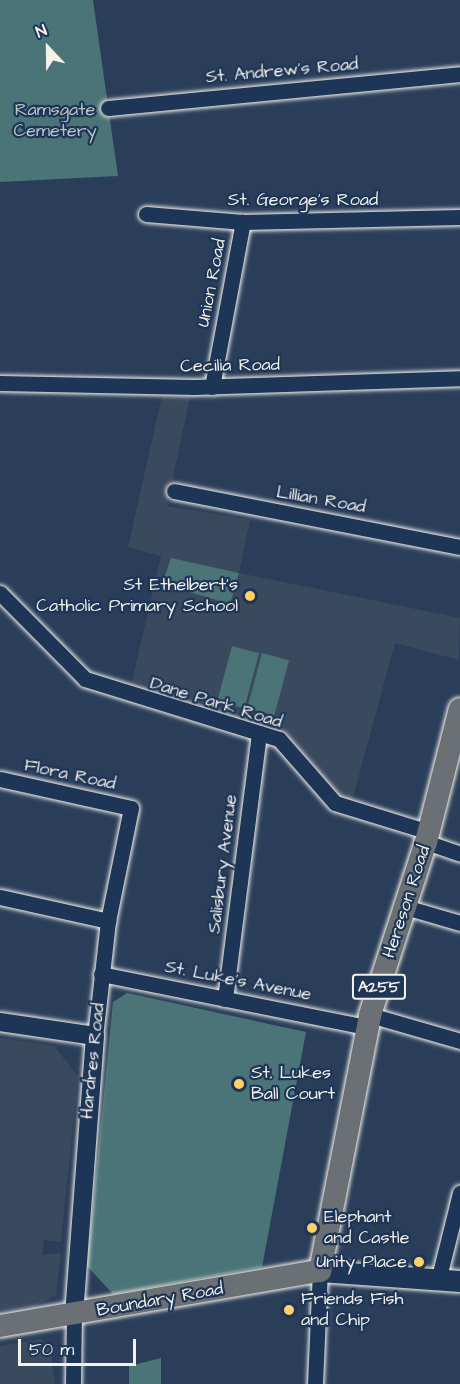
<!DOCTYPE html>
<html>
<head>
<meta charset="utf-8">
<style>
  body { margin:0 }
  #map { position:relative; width:460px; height:1384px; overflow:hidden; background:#2a3e5a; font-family:"Architects Daughter",sans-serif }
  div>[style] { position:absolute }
  .built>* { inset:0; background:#39495e }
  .green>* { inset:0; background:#4b7478; transform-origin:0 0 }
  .roads { filter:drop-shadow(0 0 2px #f4f1e8) drop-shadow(0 0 2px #f4f1e8) }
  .minor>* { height:15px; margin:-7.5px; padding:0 7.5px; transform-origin:7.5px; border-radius:7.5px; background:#1d3557 }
  .tertiary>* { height:18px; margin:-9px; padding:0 9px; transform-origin:9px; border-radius:9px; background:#1d3557 }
  .secondary>* { height:21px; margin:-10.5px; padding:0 10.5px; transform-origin:10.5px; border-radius:10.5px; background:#1d3557 }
  .primary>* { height:22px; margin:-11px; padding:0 11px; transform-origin:11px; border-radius:11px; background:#6b7074 }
  .dots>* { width:16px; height:16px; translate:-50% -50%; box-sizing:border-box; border:3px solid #1d3557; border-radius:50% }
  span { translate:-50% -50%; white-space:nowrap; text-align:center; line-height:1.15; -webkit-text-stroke:4.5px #1d3557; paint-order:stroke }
  .shield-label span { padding:2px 4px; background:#1d3557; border:2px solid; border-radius:4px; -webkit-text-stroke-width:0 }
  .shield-label { font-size:16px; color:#f4f1e8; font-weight:700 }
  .street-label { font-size:18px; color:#f4f1e8 }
  .park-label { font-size:18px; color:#b9c5c1 }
  .poi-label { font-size:18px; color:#f4f1e8 }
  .right { translate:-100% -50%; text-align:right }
  .left { translate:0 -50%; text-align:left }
  .north { position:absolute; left:18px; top:18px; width:60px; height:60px; -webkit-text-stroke:4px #1d3557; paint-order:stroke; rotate:338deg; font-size:16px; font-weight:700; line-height:24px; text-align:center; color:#f4f1e8 }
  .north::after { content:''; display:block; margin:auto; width:21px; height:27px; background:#f4f1e8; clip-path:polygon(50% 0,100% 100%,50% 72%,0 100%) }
  .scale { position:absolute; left:18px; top:1339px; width:118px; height:27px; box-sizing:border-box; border:3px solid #f4f1e8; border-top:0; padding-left:8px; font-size:18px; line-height:21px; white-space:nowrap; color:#f4f1e8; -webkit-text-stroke:4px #1d3557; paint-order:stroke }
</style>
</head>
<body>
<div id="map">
  <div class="built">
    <div style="clip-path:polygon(162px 396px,190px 397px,167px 506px,250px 520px,239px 573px,460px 618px,459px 660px,395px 643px,352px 801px,339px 794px,282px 726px,132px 681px,161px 556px,128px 547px)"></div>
    <div style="clip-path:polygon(0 1038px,54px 1046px,78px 1076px,61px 1242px,44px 1240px,42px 1255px,61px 1253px,56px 1295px,34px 1307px,0 1311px)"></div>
    <div style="clip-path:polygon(40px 1339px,50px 1344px,55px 1384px,0 1384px,0 1346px)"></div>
  </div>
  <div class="green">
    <div style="clip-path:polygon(0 0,93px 0,118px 176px,0 182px)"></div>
    <div style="clip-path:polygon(171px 558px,239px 573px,230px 604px,162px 584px)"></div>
    <div style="left:232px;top:646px;width:28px;height:57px;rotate:15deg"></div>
    <div style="left:262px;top:653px;width:28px;height:57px;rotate:15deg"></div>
    <div style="clip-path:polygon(127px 993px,306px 1032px,262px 1267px,113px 1294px,87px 1266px,113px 1002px)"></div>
    <div style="clip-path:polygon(161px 1358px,161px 1384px,129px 1384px,129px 1366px)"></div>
  </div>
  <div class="roads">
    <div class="minor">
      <div style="left:108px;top:108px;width:354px;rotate:-5.5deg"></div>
      <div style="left:146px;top:214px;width:97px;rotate:4.7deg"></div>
      <div style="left:243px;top:222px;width:217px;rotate:-1.3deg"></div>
      <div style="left:0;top:383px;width:194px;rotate:1.2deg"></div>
      <div style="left:194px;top:387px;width:266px;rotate:-1.9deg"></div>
      <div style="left:212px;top:387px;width:168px;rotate:-79.4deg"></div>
      <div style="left:174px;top:491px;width:291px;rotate:11.1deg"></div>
      <div style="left:0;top:593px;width:121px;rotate:45.3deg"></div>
      <div style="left:85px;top:679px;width:203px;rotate:17.2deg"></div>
      <div style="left:279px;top:739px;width:85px;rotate:48.8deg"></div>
      <div style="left:335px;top:803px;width:98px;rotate:17.1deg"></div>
      <div style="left:0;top:779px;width:134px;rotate:12.5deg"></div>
      <div style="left:131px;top:808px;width:115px;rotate:101.5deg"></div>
      <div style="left:108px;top:921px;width:116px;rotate:96.4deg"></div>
      <div style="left:426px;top:842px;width:36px;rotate:19deg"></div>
      <div style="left:0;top:897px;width:111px;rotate:12.5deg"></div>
      <div style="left:405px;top:907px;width:57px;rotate:16.2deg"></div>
      <div style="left:101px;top:974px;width:271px;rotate:11.3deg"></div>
      <div style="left:225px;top:999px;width:268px;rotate:-82.7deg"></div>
      <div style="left:370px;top:1015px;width:94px;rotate:16.1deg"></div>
      <div style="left:439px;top:1277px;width:87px;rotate:-76deg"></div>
      <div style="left:73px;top:1384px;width:69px;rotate:-89.2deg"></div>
      <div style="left:315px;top:1384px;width:113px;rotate:-87.5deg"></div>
    </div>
    <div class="tertiary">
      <div style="left:0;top:1022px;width:96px;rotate:8.4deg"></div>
      <div style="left:95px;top:1036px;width:280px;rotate:94.3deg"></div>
    </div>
    <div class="secondary">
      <div style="left:320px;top:1271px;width:140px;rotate:4.1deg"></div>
    </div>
    <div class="primary">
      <div style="left:0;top:1326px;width:325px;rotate:-9.8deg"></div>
      <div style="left:320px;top:1271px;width:261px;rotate:-78.9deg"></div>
      <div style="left:370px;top:1015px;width:182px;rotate:-72.1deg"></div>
      <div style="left:426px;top:842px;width:137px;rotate:-75.7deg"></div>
    </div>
  </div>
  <div class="dots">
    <div style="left:250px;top:596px;background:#ffd166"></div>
    <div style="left:239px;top:1084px;background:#ffd166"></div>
    <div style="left:312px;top:1228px;background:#ffd166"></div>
    <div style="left:419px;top:1262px;background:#ffd166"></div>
    <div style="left:289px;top:1310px;background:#ffd166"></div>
  </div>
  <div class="shield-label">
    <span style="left:379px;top:987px">A255</span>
  </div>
  <div class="street-label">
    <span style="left:282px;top:71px;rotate:-5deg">St. Andrew's Road</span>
    <span style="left:303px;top:200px">St. George's Road</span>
    <span style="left:212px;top:283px;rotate:-79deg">Union Road</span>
    <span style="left:230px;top:366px;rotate:-1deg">Cecilia Road</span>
    <span style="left:321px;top:500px;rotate:10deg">Lillian Road</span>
    <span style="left:216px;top:703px;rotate:17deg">Dane Park Road</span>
    <span style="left:70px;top:775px;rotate:12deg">Flora Road</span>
    <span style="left:223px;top:864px;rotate:-83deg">Salisbury Avenue</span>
    <span style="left:407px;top:902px;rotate:-72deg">Hereson Road</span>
    <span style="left:238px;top:981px;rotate:11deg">St. Luke's Avenue</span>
    <span style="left:93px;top:1061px;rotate:-84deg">Hardres Road</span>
    <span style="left:160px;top:1300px;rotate:-10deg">Boundary Road</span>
  </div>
  <div class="park-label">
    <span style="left:55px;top:121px">Ramsgate<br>Cemetery</span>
  </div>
  <div class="poi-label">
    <span class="right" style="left:238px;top:596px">St Ethelbert's<br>Catholic Primary School</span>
    <span class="left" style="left:251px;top:1084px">St. Lukes<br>Ball Court</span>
    <span class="left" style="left:324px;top:1228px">Elephant<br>and Castle</span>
    <span class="right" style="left:407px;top:1262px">Unity Place</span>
    <span class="left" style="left:301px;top:1310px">Friends Fish<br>and Chip</span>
  </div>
  <div class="north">N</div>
  <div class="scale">50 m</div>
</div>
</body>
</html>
